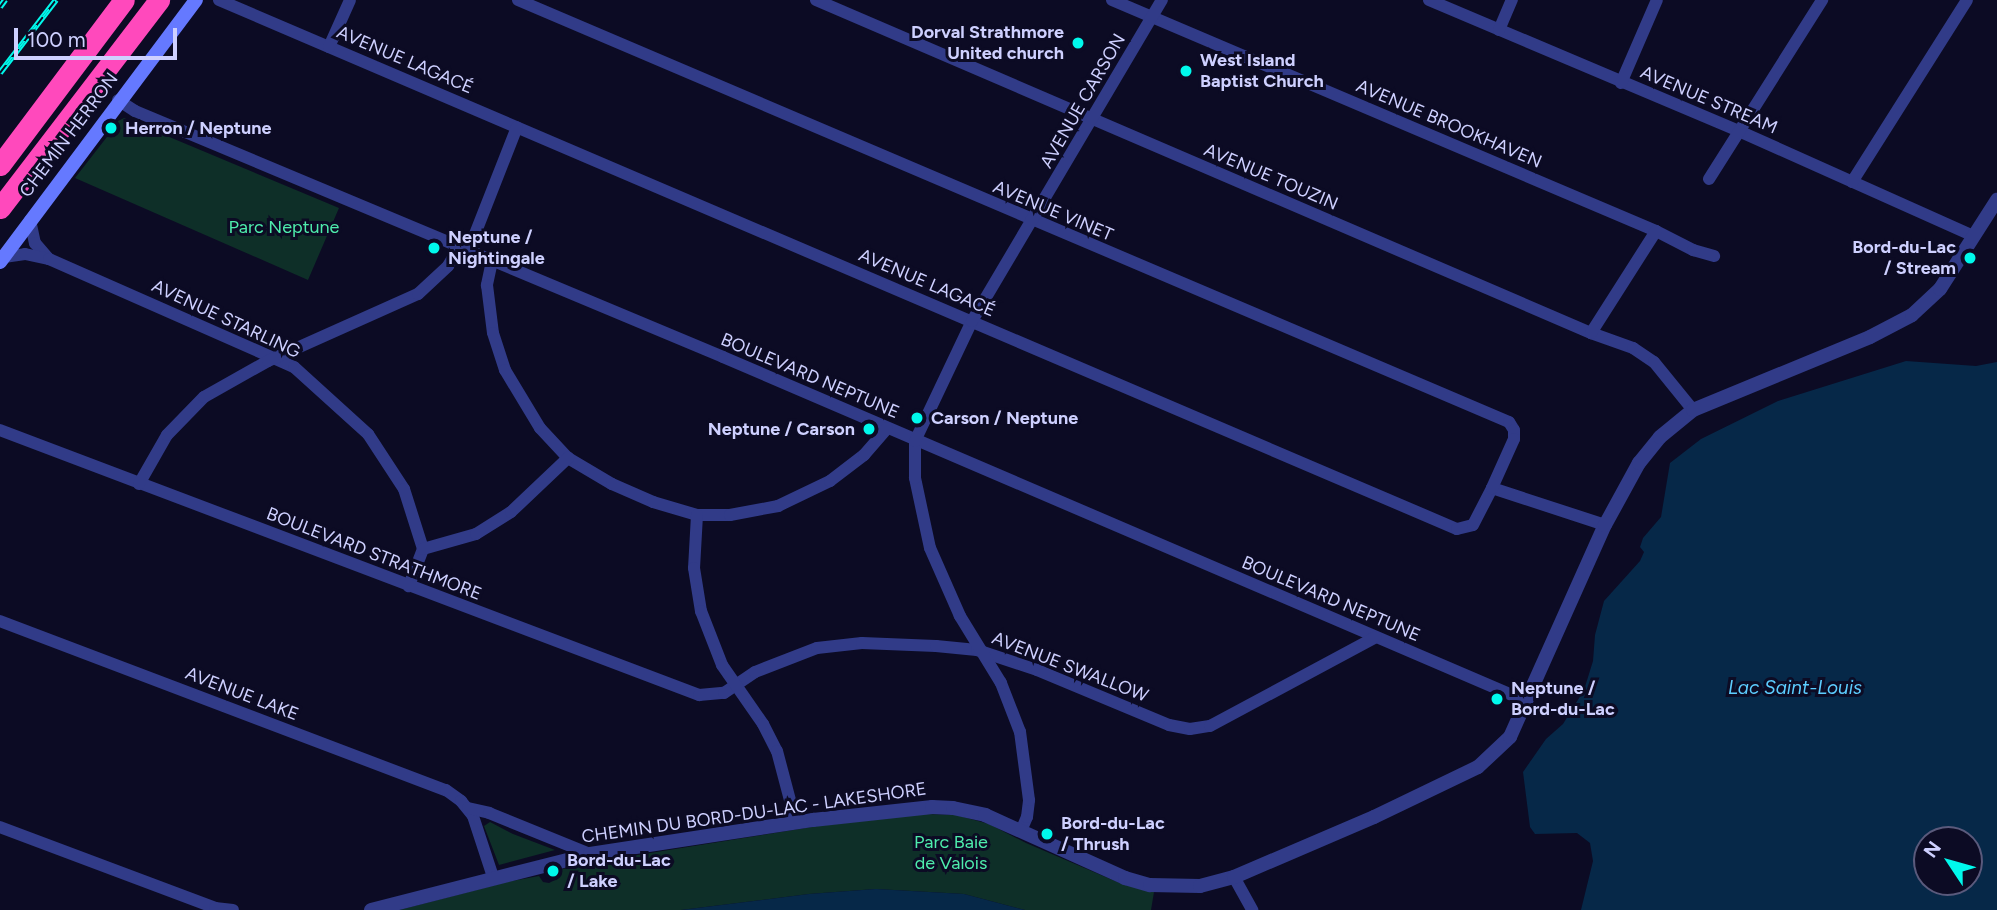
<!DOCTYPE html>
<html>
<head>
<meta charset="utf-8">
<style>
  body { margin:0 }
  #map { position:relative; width:1997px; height:910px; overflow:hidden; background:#0c0b24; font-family:Figtree,sans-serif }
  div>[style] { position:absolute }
  .green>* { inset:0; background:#0e2f28 }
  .water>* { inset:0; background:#062848 }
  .minor>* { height:12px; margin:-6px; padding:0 6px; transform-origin:6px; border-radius:6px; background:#313b88 }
  .tertiary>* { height:14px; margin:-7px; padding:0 7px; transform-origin:7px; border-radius:7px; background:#313b88 }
  .secondary>* { height:14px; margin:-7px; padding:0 7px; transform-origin:7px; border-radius:7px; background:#6579ff }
  .motorway>* { height:21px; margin:-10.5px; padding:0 10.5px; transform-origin:10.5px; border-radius:10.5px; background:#ff49bc }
  .rail>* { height:6px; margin-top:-3px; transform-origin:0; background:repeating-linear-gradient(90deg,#0c0b24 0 10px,#00f9ec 0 20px); box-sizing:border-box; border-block:2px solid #00f9ec }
  .dots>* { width:19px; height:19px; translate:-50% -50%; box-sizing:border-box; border:4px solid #0c0b24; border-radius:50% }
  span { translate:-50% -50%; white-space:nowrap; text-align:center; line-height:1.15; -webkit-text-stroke:6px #0c0b24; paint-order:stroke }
  .poi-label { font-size:18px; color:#ced0ff; font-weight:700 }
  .right { translate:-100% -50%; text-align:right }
  .left { translate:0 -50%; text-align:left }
  .street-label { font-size:18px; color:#ced0ff }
  .park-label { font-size:18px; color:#4eecac }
  .water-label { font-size:19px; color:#5ccdff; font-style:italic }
  .north { position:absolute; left:1913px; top:826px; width:70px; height:70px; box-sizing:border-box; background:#0c0b24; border:2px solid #5a5a7c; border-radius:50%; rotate:306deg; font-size:19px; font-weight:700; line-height:28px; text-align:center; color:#ced0ff }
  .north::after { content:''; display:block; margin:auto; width:24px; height:32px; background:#00f9ec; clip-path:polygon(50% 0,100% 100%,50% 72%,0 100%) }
  .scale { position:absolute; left:14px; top:28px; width:163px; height:32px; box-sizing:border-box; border:4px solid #ced0ff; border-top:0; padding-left:9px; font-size:21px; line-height:24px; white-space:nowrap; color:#ced0ff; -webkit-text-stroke:5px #0c0b24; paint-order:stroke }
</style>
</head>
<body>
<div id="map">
  <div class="green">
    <div style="clip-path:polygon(124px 118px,339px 208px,308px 280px,75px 178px,110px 133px,113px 135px,118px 121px)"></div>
    <div style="clip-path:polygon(926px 814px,956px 815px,989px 824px,1026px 843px,1122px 884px,1154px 892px,1151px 910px,1025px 910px,964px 894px,876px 889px,809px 894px,681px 910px,399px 910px,507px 882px,539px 876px,543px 882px,549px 883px,555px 880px,554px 872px,575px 865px,818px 826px)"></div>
    <div style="clip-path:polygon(490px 822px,513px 834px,555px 850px,499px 865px,484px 826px)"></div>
  </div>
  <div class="water">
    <div style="clip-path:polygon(evenodd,1906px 361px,1976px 366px,1997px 362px,1997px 910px,1581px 910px,1593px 861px,1590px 843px,1577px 833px,1535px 834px,1530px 827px,1523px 772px,1546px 739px,1563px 724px,1584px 690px,1593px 661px,1595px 635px,1604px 601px,1640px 561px,1644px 552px,1640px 547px,1643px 538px,1661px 517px,1670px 463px,1701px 439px,1778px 401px,1906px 361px,1969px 840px,1969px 882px,1927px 882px,1927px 840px,1969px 840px)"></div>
    <div style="clip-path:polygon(876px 889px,964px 894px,1025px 910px,681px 910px,809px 894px)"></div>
  </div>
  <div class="minor">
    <div style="left:219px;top:0;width:1346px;rotate:23.14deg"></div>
    <div style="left:1457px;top:529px;width:16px;rotate:-14deg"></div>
    <div style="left:1473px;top:525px;width:42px;rotate:-62.8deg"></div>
    <div style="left:1492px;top:488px;width:119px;rotate:18.1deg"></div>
    <div style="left:518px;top:0;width:1077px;rotate:23.07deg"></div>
    <div style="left:1509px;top:422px;width:9px;rotate:58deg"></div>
    <div style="left:1514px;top:430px;width:9px;rotate:90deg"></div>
    <div style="left:1514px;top:439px;width:54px;rotate:114.2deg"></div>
    <div style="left:816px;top:0;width:844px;rotate:23.25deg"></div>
    <div style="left:1591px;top:333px;width:45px;rotate:19.7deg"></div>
    <div style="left:1633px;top:348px;width:25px;rotate:34deg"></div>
    <div style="left:1654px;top:362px;width:62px;rotate:50.9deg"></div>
    <div style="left:1112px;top:0;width:591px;rotate:23.01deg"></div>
    <div style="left:1656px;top:231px;width:42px;rotate:27.2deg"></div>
    <div style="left:1693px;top:250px;width:22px;rotate:16deg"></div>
    <div style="left:1429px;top:0;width:339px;rotate:22.9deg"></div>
    <div style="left:1741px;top:132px;width:255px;rotate:24.1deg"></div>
    <div style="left:1499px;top:30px;width:33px;rotate:-67deg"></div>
    <div style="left:329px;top:47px;width:51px;rotate:-65.9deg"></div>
    <div style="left:1621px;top:83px;width:90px;rotate:-66.6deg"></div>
    <div style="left:118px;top:100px;width:20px;rotate:33deg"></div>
    <div style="left:135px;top:111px;width:637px;rotate:22.7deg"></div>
    <div style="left:723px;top:357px;width:874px;rotate:23.19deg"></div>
    <div style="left:1709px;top:179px;width:212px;rotate:-57.7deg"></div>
    <div style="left:1852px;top:182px;width:215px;rotate:-57.7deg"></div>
    <div style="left:30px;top:220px;width:24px;rotate:78deg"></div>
    <div style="left:35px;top:243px;width:21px;rotate:49deg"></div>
    <div style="left:468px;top:252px;width:134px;rotate:-68.6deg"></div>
    <div style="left:4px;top:257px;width:21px;rotate:-8deg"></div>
    <div style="left:25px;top:254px;width:25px;rotate:12deg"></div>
    <div style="left:49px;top:259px;width:268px;rotate:23.8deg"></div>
    <div style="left:294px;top:367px;width:100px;rotate:42.2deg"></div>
    <div style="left:368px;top:434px;width:66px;rotate:56.8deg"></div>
    <div style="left:404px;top:489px;width:63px;rotate:72.4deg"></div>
    <div style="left:423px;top:549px;width:40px;rotate:111deg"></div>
    <div style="left:492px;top:261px;width:25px;rotate:102deg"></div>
    <div style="left:487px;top:285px;width:48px;rotate:82.9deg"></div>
    <div style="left:493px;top:333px;width:39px;rotate:72deg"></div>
    <div style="left:505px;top:370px;width:68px;rotate:58.9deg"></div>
    <div style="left:540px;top:428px;width:41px;rotate:47deg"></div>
    <div style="left:568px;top:458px;width:51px;rotate:30.6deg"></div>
    <div style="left:612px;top:484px;width:45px;rotate:23.7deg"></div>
    <div style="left:653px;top:502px;width:46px;rotate:16.5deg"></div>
    <div style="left:697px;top:515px;width:33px"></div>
    <div style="left:730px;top:515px;width:49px;rotate:-10.6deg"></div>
    <div style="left:778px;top:506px;width:58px;rotate:-25.7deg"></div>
    <div style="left:830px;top:481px;width:43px;rotate:-37.4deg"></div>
    <div style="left:864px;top:455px;width:35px;rotate:-49deg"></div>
    <div style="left:1591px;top:333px;width:121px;rotate:-57.5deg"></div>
    <div style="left:0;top:430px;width:748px;rotate:20.76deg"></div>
    <div style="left:699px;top:695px;width:25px;rotate:-5deg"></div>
    <div style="left:724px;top:693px;width:37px;rotate:-34deg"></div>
    <div style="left:755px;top:672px;width:66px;rotate:-21.2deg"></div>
    <div style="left:817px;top:648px;width:45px;rotate:-6.3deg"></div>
    <div style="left:862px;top:643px;width:74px;rotate:2.3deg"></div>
    <div style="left:936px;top:646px;width:41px;rotate:5.6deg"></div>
    <div style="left:977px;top:650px;width:63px;rotate:18.4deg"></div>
    <div style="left:1037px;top:670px;width:143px;rotate:22.6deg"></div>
    <div style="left:1169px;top:725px;width:21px;rotate:11deg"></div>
    <div style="left:1190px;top:729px;width:20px;rotate:-9deg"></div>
    <div style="left:1210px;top:726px;width:188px;rotate:-28.2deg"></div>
    <div style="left:139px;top:484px;width:56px;rotate:-60.3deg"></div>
    <div style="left:167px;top:435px;width:53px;rotate:-45.8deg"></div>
    <div style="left:204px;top:397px;width:73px;rotate:-29.4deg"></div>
    <div style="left:268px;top:361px;width:164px;rotate:-24.1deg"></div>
    <div style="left:418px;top:294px;width:41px;rotate:-43deg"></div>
    <div style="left:448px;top:266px;width:20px;rotate:-60deg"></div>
    <div style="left:697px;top:515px;width:53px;rotate:93.2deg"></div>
    <div style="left:694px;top:568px;width:44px;rotate:80.8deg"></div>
    <div style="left:701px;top:611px;width:58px;rotate:68.7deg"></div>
    <div style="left:722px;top:665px;width:72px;rotate:55.2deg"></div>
    <div style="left:763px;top:724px;width:30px;rotate:63deg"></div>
    <div style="left:777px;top:751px;width:74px;rotate:75.2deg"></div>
    <div style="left:423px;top:549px;width:55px;rotate:-15.8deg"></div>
    <div style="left:476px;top:534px;width:41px;rotate:-32.2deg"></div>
    <div style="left:511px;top:512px;width:79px;rotate:-43.5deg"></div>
    <div style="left:0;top:621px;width:477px;rotate:20.8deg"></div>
    <div style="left:446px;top:790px;width:19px;rotate:36deg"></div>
    <div style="left:461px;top:801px;width:19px;rotate:51deg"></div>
    <div style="left:473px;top:816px;width:64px;rotate:71.8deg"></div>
    <div style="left:468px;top:808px;width:22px;rotate:13deg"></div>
    <div style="left:489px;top:813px;width:109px;rotate:22.1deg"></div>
    <div style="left:0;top:827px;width:230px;rotate:20.6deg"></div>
    <div style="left:215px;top:908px;width:18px;rotate:6deg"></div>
    <div style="left:1021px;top:831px;width:15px;rotate:-67deg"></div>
    <div style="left:1027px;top:817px;width:17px;rotate:-83deg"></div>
    <div style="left:1029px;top:800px;width:69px;rotate:-97.5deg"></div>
    <div style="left:1020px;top:732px;width:53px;rotate:-111.2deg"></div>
    <div style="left:1001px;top:683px;width:79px;rotate:-121.5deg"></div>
    <div style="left:960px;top:616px;width:74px;rotate:-113.8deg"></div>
    <div style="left:930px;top:548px;width:72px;rotate:-102.1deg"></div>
    <div style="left:915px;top:478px;width:37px;rotate:-90deg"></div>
    <div style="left:915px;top:441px;width:133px;rotate:-64.6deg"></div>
    <div style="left:972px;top:321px;width:373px;rotate:-59.4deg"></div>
    <div style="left:1234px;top:877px;width:38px;rotate:61deg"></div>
  </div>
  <div class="tertiary">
    <div style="left:371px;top:910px;width:226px;rotate:-14.3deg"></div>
    <div style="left:590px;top:854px;width:226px;rotate:-8.7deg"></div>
    <div style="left:813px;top:820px;width:120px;rotate:-6.2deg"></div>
    <div style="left:932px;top:807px;width:21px;rotate:3deg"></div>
    <div style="left:953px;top:808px;width:33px;rotate:12deg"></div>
    <div style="left:985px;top:815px;width:154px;rotate:24.2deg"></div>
    <div style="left:1125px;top:878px;width:26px;rotate:16deg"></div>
    <div style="left:1150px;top:885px;width:50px;rotate:1.1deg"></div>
    <div style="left:1200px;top:886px;width:35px;rotate:-15deg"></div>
    <div style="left:1234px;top:877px;width:152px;rotate:-23.2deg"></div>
    <div style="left:1374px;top:817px;width:115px;rotate:-25.7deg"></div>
    <div style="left:1478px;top:767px;width:44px;rotate:-43.2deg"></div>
    <div style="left:1510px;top:737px;width:232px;rotate:-65.9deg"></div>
    <div style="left:1605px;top:525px;width:71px;rotate:-61.3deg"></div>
    <div style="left:1639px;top:463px;width:33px;rotate:-51deg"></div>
    <div style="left:1660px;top:437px;width:43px;rotate:-39.3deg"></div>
    <div style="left:1693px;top:410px;width:191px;rotate:-22.4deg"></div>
    <div style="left:1870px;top:337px;width:47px;rotate:-27.6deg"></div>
    <div style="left:1912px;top:315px;width:38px;rotate:-43deg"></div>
    <div style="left:1940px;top:289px;width:106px;rotate:-57.4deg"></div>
  </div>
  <div class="secondary">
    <div style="left:0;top:262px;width:327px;rotate:-53.2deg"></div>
  </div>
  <div class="motorway">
    <div style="left:0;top:165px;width:206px;rotate:-53.1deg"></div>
    <div style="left:0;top:208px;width:262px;rotate:-52.6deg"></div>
  </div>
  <div class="rail">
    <div style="left:0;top:7px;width:9px;rotate:-54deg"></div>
    <div style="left:0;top:73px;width:92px;rotate:-52.5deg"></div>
  </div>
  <div class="dots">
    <div style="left:1078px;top:43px;background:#00f9ec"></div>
    <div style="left:1186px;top:71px;background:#00f9ec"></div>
    <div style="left:111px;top:128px;background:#00f9ec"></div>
    <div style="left:434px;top:248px;background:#00f9ec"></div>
    <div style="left:1970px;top:258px;background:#00f9ec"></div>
    <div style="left:917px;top:418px;background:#00f9ec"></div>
    <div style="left:869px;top:429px;background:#00f9ec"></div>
    <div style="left:1497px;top:699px;background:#00f9ec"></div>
    <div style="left:1047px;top:834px;background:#00f9ec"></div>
    <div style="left:553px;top:871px;background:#00f9ec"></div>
  </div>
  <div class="poi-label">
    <span class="right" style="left:1064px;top:43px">Dorval Strathmore<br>United church</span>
    <span class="left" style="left:1200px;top:71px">West Island<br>Baptist Church</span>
    <span class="left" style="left:125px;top:128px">Herron / Neptune</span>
    <span class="left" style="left:448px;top:248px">Neptune /<br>Nightingale</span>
    <span class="right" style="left:1956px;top:258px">Bord-du-Lac<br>/ Stream</span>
    <span class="left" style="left:931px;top:418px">Carson / Neptune</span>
    <span class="right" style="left:855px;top:429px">Neptune / Carson</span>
    <span class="left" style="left:1511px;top:699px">Neptune /<br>Bord-du-Lac</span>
    <span class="left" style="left:1061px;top:834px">Bord-du-Lac<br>/ Thrush</span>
    <span class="left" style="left:567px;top:871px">Bord-du-Lac<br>/ Lake</span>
  </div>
  <div class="street-label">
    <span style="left:405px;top:60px;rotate:23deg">AVENUE LAGACÉ</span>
    <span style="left:1709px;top:100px;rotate:23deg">AVENUE STREAM</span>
    <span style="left:1083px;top:101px;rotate:-60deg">AVENUE CARSON</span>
    <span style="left:1449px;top:124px;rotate:23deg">AVENUE BROOKHAVEN</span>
    <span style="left:69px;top:135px;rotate:-53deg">CHEMIN HERRON</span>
    <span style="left:1271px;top:177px;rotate:23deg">AVENUE TOUZIN</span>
    <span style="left:1053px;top:211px;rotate:23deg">AVENUE VINET</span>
    <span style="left:927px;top:283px;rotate:23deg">AVENUE LAGACÉ</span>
    <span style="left:226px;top:319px;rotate:25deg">AVENUE STARLING</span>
    <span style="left:810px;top:376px;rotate:23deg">BOULEVARD NEPTUNE</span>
    <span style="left:374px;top:554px;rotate:21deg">BOULEVARD STRATHMORE</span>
    <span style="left:1331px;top:599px;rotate:23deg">BOULEVARD NEPTUNE</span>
    <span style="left:1070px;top:667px;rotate:21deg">AVENUE SWALLOW</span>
    <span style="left:242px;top:694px;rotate:21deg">AVENUE LAKE</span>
    <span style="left:754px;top:813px;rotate:-8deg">CHEMIN DU BORD-DU-LAC - LAKESHORE</span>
  </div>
  <div class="park-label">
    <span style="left:284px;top:227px">Parc Neptune</span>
    <span style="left:951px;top:853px">Parc Baie<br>de Valois</span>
  </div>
  <div class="water-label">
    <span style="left:1795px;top:688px">Lac Saint-Louis</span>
  </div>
  <div class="north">N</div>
  <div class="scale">100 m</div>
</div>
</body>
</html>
